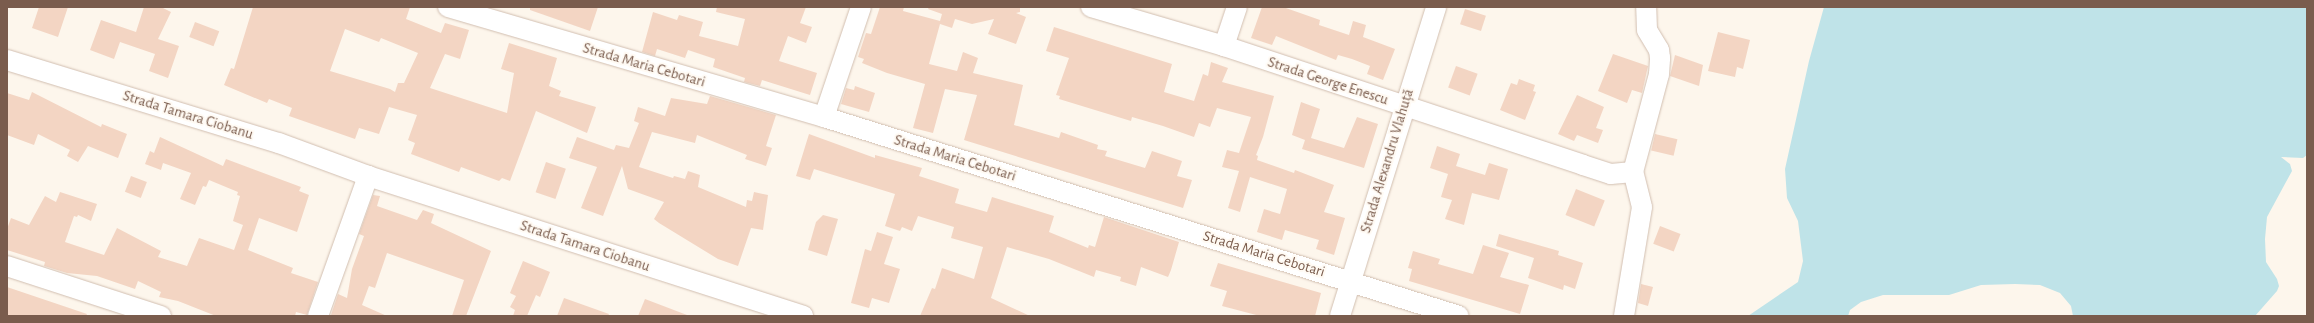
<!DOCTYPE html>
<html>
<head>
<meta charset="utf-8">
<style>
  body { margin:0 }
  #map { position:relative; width:2314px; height:323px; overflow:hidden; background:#fdf6ec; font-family:"Alegreya Sans",sans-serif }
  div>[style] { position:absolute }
  .water>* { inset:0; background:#bfe3e8 }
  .building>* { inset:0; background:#f3d5c3; transform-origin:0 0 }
  .roads { filter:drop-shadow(0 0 1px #d1beb0) drop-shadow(0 0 1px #d1beb0) }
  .minor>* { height:20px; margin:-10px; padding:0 10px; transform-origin:10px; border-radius:10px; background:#fff }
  span { translate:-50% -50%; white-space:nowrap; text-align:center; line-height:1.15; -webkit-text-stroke:4px #fffaf3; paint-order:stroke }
  .street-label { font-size:15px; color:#7a5c4d }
  .frame { position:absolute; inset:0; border:8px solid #7a5c4d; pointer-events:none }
</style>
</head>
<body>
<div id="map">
  <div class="water">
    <div style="clip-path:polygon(1824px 7px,2307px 7px,2307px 155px,2303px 158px,2281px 157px,2290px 164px,2292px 171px,2267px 217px,2265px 239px,2266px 262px,2277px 279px,2279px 286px,2277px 291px,2255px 316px,2073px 316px,2071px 306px,2060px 293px,2040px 285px,2015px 284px,1981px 285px,1949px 295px,1883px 295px,1861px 302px,1850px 310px,1848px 316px,1748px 316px,1798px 282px,1803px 261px,1798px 221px,1787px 198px,1785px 169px,1809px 61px)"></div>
  </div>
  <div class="building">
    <div style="clip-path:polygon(39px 7px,68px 7px,58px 37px,32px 28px)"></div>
    <div style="clip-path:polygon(144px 7px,161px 7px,171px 12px,158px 39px,179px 46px,168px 78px,149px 71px,155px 54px,120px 42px,114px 59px,90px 50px,101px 20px,136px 32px)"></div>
    <div style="clip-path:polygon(evenodd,253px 7px,410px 7px,406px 19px,441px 33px,445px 23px,469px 30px,460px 59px,445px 54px,430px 88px,507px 113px,514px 73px,501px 69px,509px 43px,557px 58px,549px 86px,561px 91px,559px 96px,596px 107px,593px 116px,587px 133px,536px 111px,510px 181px,502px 178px,499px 181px,461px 167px,459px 172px,411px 154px,415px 143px,408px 140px,417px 115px,389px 107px,379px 134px,359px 128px,355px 139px,289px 116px,292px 108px,269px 99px,267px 103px,224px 85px,231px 68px,234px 69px,253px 7px,345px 29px,379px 42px,381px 38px,418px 53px,404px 83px,398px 83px,395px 92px,390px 89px,330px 71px,345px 29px)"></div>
    <div style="clip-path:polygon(530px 7px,598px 7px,590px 31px,530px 10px)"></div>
    <div style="clip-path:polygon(717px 7px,806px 7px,800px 23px,812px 27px,806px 43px,788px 36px,779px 61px,817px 73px,810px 95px,762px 80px,760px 86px,744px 82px,745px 78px,713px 67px,715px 59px,688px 50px,685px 58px,657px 49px,655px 56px,642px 52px,653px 12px,677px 20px,679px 15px,703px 22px,699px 36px,738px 46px,745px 19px,716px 12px)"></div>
    <div style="clip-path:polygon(880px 7px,904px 7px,903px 11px,940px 21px,942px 14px,928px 9px,929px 7px,1020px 7px,1020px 12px,1016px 13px,1026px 17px,1016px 44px,988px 34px,994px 19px,972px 24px,955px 19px,952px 28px,940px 24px,929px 64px,957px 71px,963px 52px,978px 58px,973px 73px,1023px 85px,1014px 125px,1059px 138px,1061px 132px,1098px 145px,1097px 149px,1107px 151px,1105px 156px,1145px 168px,1152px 151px,1182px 161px,1177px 176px,1192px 180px,1183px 208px,964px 140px,977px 95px,945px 89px,933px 133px,913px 128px,925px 84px,887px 73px,862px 63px,864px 59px,858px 57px,866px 33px,871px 34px)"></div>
    <div style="clip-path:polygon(1262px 7px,1283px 7px,1320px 20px,1319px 25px,1349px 35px,1353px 21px,1366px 25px,1363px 37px,1395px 49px,1383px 80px,1367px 74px,1370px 66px,1352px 59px,1338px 55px,1336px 60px,1276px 36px,1272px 45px,1251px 38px)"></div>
    <div style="left:1465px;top:9px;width:22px;height:16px;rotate:18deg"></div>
    <div style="left:195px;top:22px;width:26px;height:16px;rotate:21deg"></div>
    <div style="clip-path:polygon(1054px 27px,1172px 64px,1164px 92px,1194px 101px,1203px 74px,1208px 76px,1211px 62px,1228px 68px,1222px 82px,1274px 96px,1263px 137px,1256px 155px,1258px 156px,1257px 160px,1294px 173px,1295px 170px,1334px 185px,1324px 212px,1345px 218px,1334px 255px,1316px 249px,1319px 240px,1285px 230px,1282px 240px,1257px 232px,1264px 209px,1280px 214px,1287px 189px,1250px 177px,1240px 212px,1228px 208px,1239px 171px,1222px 167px,1227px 150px,1239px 153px,1251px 117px,1217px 108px,1210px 127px,1199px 123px,1194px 137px,1163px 126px,1132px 117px,1131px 121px,1059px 99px,1060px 96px,1056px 95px,1069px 58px,1046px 51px)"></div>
    <div style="clip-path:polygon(1718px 32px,1750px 40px,1743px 69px,1737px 67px,1735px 77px,1708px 71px)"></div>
    <div style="clip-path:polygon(1613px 54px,1648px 66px,1642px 93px,1632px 90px,1627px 103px,1598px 91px)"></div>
    <div style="clip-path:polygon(1675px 55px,1703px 65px,1699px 86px,1670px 76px)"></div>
    <div style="left:1456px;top:66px;width:23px;height:23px;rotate:20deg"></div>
    <div style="clip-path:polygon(1519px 79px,1535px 85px,1533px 91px,1536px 92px,1525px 120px,1500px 110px,1511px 83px,1517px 85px)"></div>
    <div style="clip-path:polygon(855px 86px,875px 93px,869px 112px,841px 104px,846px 88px,854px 90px)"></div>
    <div style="clip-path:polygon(32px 92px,101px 127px,102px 124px,127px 134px,118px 158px,88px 146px,78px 162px,67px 156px,70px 150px,38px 134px,34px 145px,7px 135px,7px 93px,29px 100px)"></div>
    <div style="clip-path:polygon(1577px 95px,1604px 107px,1596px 128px,1603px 130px,1598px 143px,1577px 135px,1574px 141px,1558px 134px)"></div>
    <div style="clip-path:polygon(710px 96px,776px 115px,766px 146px,772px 148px,766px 166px,745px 159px,747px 155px,697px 135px,695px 143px,652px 132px,639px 167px,673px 178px,674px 176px,685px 179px,688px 171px,700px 175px,698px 187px,746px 207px,747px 200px,752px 201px,754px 192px,768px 195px,763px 230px,751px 228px,738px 266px,718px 259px,659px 223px,654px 219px,664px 202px,628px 189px,622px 166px,603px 216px,581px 208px,597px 167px,569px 158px,577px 137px,614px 150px,616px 145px,629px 148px,639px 123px,634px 121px,638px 107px,665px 116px,671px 98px,707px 104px)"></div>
    <div style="clip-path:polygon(1301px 102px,1320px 109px,1311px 138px,1344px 148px,1357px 117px,1378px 124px,1364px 168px,1302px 149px,1305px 140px,1292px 135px)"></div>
    <div style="clip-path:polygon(809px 134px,875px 158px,875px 155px,922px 168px,919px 176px,959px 189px,955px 203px,987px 212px,992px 197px,1054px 216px,1049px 232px,1088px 248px,1089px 245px,1095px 247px,1104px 217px,1179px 242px,1171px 270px,1168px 277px,1141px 267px,1136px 286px,1120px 281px,1121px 277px,1096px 270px,1094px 277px,1049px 259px,1007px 247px,991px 298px,1030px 316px,920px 316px,932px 288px,935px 289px,942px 268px,974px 279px,983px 247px,951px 238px,954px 227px,918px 216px,912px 231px,902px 227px,900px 231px,885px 226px,895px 194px,814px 169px,810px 180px,796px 176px)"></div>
    <div style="left:1655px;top:134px;width:23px;height:17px;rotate:13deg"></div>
    <div style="clip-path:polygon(160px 137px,223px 166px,226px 159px,301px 187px,299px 191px,309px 195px,297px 232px,259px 218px,248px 250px,293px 268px,291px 273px,318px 282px,307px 315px,296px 312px,295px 316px,216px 316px,178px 301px,159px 297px,161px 292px,138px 281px,135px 289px,97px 276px,67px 273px,44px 266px,45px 262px,7px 250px,7px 229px,11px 218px,29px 225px,45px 196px,56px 202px,60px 192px,97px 204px,91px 221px,78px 215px,77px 217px,74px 216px,65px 242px,104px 255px,117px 228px,161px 251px,158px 257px,187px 266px,199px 238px,234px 250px,243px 225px,233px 221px,240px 196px,237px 195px,238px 192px,209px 180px,206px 187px,203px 186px,195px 205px,180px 199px,191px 173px,163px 163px,161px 170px,145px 164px,150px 151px,154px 153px)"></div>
    <div style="clip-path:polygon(1437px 146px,1460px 154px,1456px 166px,1485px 175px,1489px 163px,1508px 169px,1499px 200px,1472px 193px,1464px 225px,1445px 219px,1452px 200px,1441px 197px,1448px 174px,1430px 168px)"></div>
    <div style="left:546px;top:162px;width:21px;height:32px;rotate:19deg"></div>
    <div style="left:131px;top:176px;width:17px;height:17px;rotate:21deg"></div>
    <div style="left:1576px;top:189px;width:31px;height:28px;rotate:22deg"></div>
    <div style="clip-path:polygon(373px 195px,380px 196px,377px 206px,417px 220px,423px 210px,434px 214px,431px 223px,491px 251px,466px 316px,452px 316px,464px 280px,387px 253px,375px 288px,369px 286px,362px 305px,387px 316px,331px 315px,338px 294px,347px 298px,352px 269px,364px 236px,359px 234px)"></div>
    <div style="clip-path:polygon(823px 215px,838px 219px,827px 256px,808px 250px,816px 222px)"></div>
    <div style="left:1660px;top:226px;width:22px;height:19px;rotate:21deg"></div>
    <div style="clip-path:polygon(877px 232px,893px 237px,884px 264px,900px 269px,889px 303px,872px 298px,869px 308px,851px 303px,865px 249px,871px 251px)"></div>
    <div style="clip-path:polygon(1499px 234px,1559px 251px,1558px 255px,1583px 263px,1575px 289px,1564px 285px,1563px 290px,1528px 278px,1534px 258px,1496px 246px)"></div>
    <div style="clip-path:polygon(1483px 245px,1509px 253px,1500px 277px,1529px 285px,1520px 314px,1409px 281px,1412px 269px,1408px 268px,1413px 251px,1440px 259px,1438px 264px,1473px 274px)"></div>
    <div style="clip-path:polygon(523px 261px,550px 272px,540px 297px,536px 295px,527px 316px,513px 316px,515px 310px,510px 307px,516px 296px,510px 293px)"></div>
    <div style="clip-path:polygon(1218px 263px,1321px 293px,1315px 316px,1260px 316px,1222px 306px,1227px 291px,1210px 286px)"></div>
    <div style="clip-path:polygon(1641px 284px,1653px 287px,1648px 306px,1638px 303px)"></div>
    <div style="clip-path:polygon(7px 287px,87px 314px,86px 316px,7px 316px)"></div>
    <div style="clip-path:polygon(564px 298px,609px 314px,608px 316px,557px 316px)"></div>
    <div style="clip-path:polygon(645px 299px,687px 315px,687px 316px,638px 316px)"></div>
  </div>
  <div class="roads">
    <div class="minor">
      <div style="left:448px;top:7px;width:392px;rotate:16.3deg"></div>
      <div style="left:824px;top:117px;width:665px;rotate:17.4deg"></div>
      <div style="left:1091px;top:7px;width:139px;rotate:16.3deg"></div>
      <div style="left:1224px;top:46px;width:378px;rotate:18.3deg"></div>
      <div style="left:1583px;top:165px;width:29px;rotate:18deg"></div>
      <div style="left:1611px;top:174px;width:22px;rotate:-5deg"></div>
      <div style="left:1224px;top:46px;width:41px;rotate:-71.6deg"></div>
      <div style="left:7px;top:60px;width:284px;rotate:17deg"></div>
      <div style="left:279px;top:143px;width:95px;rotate:20.3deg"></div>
      <div style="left:368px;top:176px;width:457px;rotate:17.8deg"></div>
      <div style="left:824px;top:117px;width:116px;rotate:-71.4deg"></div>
      <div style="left:7px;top:266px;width:162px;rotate:18deg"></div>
      <div style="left:318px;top:316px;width:149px;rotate:-70.3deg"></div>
      <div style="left:1340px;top:316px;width:324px;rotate:-72.7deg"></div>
      <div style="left:1624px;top:316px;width:110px;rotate:-80.6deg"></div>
      <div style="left:1642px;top:207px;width:36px;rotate:-104deg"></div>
      <div style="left:1633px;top:172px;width:101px;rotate:-75.1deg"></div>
      <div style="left:1659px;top:74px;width:16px;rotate:-86deg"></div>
      <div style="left:1660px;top:58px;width:8px;rotate:-97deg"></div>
      <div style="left:1659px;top:50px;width:23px;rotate:-121deg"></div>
      <div style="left:1647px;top:30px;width:23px;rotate:-92deg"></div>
    </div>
  </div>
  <div class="street-label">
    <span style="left:644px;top:65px;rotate:16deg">Strada Maria Cebotari</span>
    <span style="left:1328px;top:81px;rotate:18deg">Strada George Enescu</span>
    <span style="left:188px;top:115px;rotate:17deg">Strada Tamara Ciobanu</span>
    <span style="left:955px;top:158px;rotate:17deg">Strada Maria Cebotari</span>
    <span style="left:1387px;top:161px;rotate:-73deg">Strada Аlexandru Vlahuță</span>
    <span style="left:585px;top:246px;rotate:18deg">Strada Tamara Ciobanu</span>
    <span style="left:1264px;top:254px;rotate:17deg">Strada Maria Cebotari</span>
  </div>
  <div class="frame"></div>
</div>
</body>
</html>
